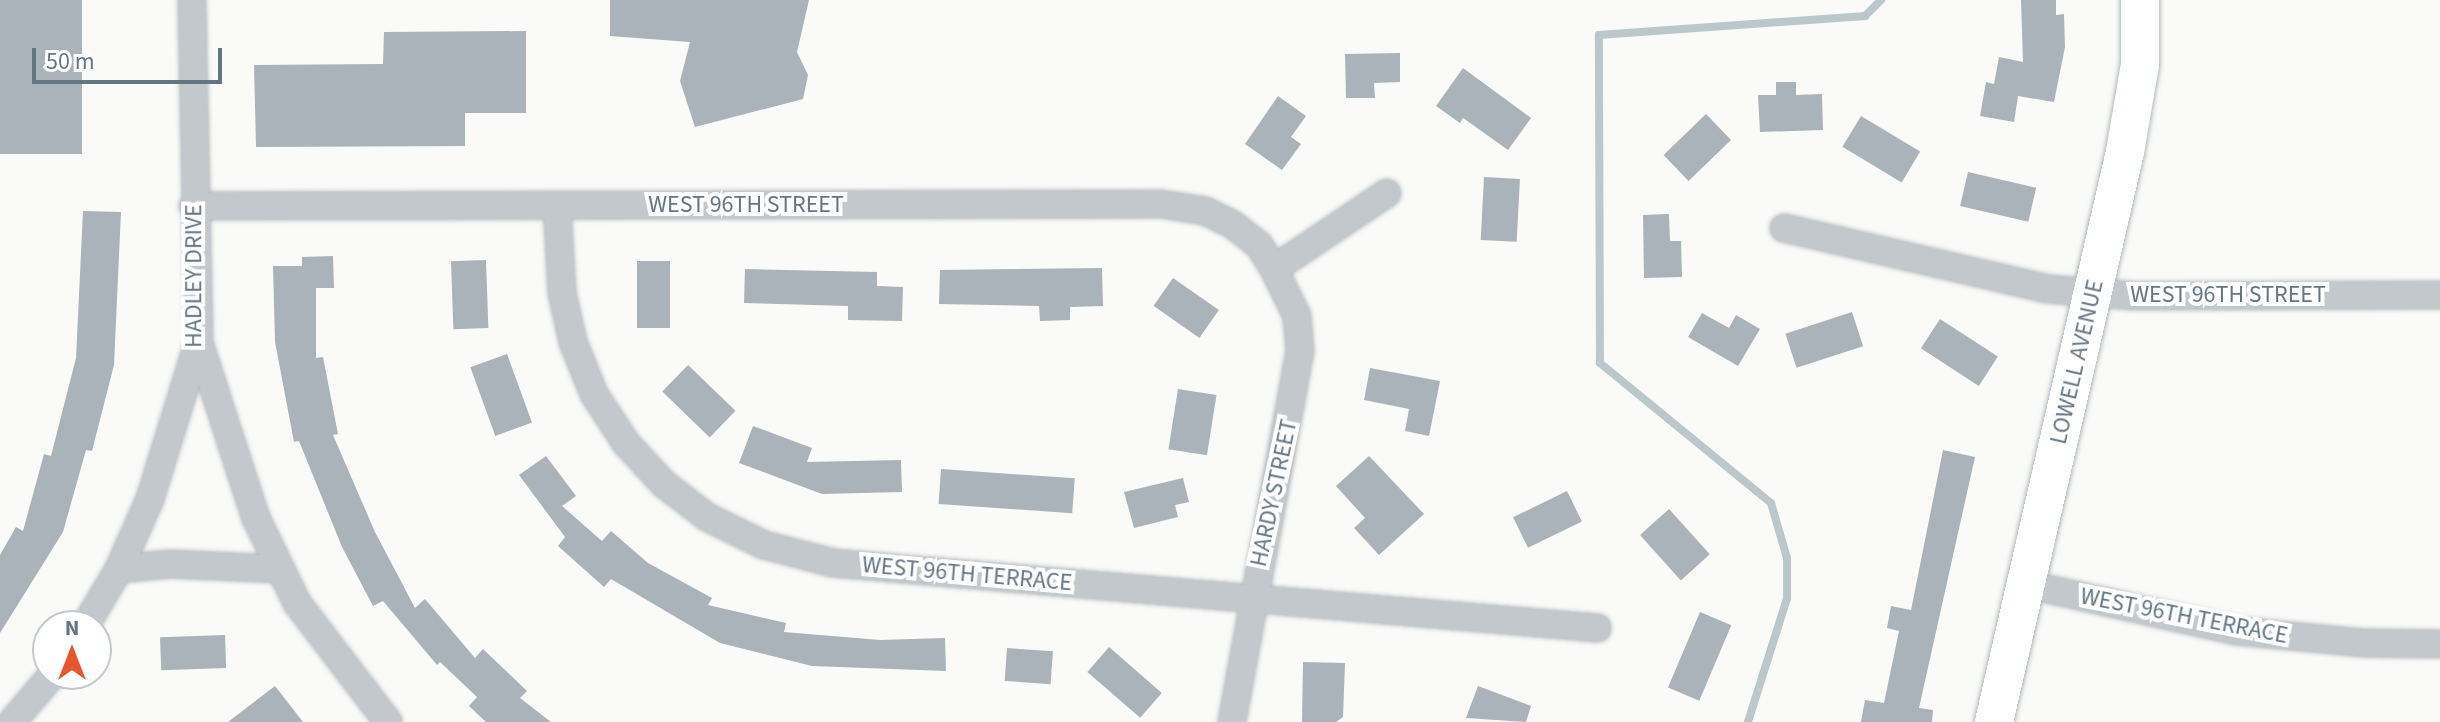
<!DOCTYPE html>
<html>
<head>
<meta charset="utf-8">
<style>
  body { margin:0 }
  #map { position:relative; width:2440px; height:722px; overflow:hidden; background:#fafaf8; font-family:"Source Sans 3",sans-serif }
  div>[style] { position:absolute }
  .stream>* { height:8px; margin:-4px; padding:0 4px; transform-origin:4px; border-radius:4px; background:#bbc7cb }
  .building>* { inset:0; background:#aab3b9; transform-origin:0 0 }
  .roads { filter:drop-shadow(0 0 2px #b3babf) drop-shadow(0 0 2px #b3babf) }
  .street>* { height:26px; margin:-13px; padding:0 13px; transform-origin:13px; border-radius:13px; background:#c3c8cc }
  .secondary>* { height:38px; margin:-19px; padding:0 19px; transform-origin:19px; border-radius:19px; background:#fff }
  span { translate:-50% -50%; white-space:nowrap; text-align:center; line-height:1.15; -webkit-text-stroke:8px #fff; paint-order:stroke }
  .street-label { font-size:24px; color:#657683 }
  .north { position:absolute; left:32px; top:610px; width:80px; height:80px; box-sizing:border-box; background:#fff; border:2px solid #c1c8cd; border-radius:50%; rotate:0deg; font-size:22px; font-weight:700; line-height:32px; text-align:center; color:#657683 }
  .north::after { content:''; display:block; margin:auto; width:28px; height:36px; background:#e4572e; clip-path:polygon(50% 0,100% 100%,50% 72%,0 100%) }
  .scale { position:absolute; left:32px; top:48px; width:190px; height:36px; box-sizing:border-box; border:4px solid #657683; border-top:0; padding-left:10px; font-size:24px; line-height:28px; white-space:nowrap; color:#657683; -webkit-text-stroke:6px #fff; paint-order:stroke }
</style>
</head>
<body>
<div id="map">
  <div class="stream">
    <div style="left:1748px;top:722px;width:130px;rotate:-72.5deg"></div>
    <div style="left:1787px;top:598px;width:40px;rotate:-90deg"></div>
    <div style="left:1787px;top:558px;width:57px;rotate:-106.2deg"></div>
    <div style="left:1771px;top:503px;width:221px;rotate:-140.7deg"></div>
    <div style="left:1600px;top:363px;width:328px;rotate:-90.2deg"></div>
    <div style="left:1599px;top:35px;width:267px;rotate:-4.1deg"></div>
    <div style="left:1865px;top:16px;width:23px;rotate:-45deg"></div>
  </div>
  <div class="building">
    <div style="left:0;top:0;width:82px;height:154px"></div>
    <div style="clip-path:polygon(610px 0,809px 0,797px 52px,808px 75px,803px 99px,695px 127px,680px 81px,690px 42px,610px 36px)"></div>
    <div style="clip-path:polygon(2021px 0,2056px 0,2056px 15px,2064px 14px,2065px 47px,2054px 102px,2018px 96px,2014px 122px,1980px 116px,1986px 82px,1994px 84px,1999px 57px,2023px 62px)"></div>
    <div style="clip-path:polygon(526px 31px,526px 113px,465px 113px,465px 146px,256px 147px,254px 65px,383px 64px,384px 32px)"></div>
    <div style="clip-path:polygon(1400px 53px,1400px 82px,1374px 83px,1375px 98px,1346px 98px,1345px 54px)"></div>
    <div style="clip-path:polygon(1463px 68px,1531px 118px,1508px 150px,1463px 118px,1460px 123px,1436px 106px)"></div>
    <div style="clip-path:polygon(1776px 82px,1796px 82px,1796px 95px,1822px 94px,1823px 130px,1760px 132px,1758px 95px,1776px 95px)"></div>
    <div style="clip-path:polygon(1278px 96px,1306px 116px,1291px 137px,1301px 144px,1282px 170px,1245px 144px)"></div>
    <div style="left:1706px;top:114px;width:36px;height:59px;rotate:46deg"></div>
    <div style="left:1861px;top:116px;width:69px;height:36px;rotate:31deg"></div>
    <div style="left:1968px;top:172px;width:70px;height:35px;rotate:13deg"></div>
    <div style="left:1484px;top:177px;width:36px;height:63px;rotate:3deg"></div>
    <div style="clip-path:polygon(83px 211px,121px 212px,114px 365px,92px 451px,86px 450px,63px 532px,0 633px,0 555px,16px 527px,23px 531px,44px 454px,51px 456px,76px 358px)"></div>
    <div style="clip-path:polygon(1669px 214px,1670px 241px,1681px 241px,1682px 277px,1644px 278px,1643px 215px)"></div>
    <div style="clip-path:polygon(333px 256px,334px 288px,316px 288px,316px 358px,323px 357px,338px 434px,333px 435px,375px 532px,415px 608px,425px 599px,475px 658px,483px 649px,527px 691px,520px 698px,551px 722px,486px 722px,469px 706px,477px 697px,440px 662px,437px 665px,383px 601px,373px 606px,342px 547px,299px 441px,294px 442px,275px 342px,273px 266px,302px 266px,302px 257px)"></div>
    <div style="left:486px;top:260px;width:68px;height:35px;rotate:88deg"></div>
    <div style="left:637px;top:261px;width:33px;height:67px"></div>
    <div style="clip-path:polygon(1102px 268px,1103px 306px,1070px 307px,1070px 320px,1040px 321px,1039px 306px,939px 304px,940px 270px)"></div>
    <div style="clip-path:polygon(745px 269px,877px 272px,877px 286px,903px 287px,902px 321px,848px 320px,848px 306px,744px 303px)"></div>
    <div style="left:1173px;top:278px;width:56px;height:34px;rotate:35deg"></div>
    <div style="left:1852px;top:312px;width:36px;height:70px;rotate:72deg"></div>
    <div style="clip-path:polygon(1702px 313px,1729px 328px,1736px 315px,1760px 329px,1738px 366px,1688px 337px)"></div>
    <div style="left:1940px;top:319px;width:69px;height:35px;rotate:33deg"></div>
    <div style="left:507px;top:354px;width:73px;height:39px;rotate:70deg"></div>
    <div style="left:688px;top:365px;width:66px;height:37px;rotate:44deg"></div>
    <div style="clip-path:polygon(1370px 368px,1440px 381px,1429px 436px,1405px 431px,1409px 409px,1364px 400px)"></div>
    <div style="left:1178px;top:389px;width:39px;height:61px;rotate:9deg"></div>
    <div style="clip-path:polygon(753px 426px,812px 448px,807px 462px,901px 460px,902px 492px,822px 494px,739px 463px)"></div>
    <div style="clip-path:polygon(1943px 450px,1975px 457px,1919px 708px,1933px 710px,1932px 722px,1861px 722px,1865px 700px,1884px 703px,1899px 631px,1887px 628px,1891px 606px,1911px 610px)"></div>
    <div style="clip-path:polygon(546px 456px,576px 496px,562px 506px,602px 541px,611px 531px,648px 563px,712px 598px,708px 605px,786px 623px,784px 632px,880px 640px,945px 638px,946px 671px,812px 666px,720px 643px,611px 579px,604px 587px,558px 546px,565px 537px,519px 475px)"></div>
    <div style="clip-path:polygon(1369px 456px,1424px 514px,1379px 555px,1354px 528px,1365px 518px,1336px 486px)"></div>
    <div style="left:941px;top:469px;width:134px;height:35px;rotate:4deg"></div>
    <div style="clip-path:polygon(1183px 478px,1189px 502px,1175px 505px,1178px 517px,1134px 528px,1124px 492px)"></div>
    <div style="left:1567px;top:491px;width:34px;height:60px;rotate:64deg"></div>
    <div style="left:1669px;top:509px;width:61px;height:39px;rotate:48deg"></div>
    <div style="left:1700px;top:612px;width:34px;height:82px;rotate:23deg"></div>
    <div style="left:225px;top:635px;width:33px;height:65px;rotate:88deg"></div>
    <div style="left:1109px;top:647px;width:70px;height:33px;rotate:41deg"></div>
    <div style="left:1007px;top:648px;width:46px;height:33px;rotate:4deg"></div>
    <div style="clip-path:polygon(1303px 662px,1345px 663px,1343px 717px,1336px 722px,1302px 722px)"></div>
    <div style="clip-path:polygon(275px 686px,303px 722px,228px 722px)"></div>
    <div style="clip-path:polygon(1478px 686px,1531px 706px,1526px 722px,1466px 718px)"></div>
  </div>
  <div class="roads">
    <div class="street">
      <div style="left:557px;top:205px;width:88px;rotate:86.7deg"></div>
      <div style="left:562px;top:293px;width:50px;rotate:77.3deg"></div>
      <div style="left:573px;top:342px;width:56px;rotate:68deg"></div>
      <div style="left:594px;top:394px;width:59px;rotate:56.9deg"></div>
      <div style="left:626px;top:443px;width:56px;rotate:47.2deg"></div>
      <div style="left:664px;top:484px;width:54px;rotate:37.5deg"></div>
      <div style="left:707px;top:517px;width:64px;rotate:26.2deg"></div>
      <div style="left:764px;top:545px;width:71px;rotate:14.6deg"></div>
      <div style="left:833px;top:563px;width:767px;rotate:4.86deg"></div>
      <div style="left:193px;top:206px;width:968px;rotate:-0.12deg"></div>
      <div style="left:1161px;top:204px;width:45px;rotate:9deg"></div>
      <div style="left:1205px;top:211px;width:30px;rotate:26deg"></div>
      <div style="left:1232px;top:224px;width:34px;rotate:38deg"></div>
      <div style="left:1259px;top:245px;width:28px;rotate:58deg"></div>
      <div style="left:1274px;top:269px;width:52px;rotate:63.9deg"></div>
      <div style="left:1297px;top:316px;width:35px;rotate:85deg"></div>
      <div style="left:1300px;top:351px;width:377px;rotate:100.4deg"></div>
      <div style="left:1784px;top:228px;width:271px;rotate:13deg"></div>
      <div style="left:2048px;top:289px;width:87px;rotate:4.6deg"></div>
      <div style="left:2135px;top:296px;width:305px;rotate:-0.2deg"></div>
      <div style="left:1274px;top:269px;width:136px;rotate:-33.9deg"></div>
      <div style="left:199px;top:343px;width:184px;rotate:72deg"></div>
      <div style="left:256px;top:518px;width:94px;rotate:64.2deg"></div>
      <div style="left:297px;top:603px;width:150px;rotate:52.6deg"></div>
      <div style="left:119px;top:569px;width:51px;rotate:-5.6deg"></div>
      <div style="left:170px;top:564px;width:111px;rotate:2.6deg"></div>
      <div style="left:2025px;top:584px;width:217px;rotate:12.5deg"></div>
      <div style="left:2237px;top:631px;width:129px;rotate:5.4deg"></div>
      <div style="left:2365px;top:643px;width:75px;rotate:0.8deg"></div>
      <div style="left:85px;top:626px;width:66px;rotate:-59.2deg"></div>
      <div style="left:119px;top:569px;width:77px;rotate:-66.1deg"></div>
      <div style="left:150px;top:499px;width:165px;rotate:-72.8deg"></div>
      <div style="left:199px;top:341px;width:341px;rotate:-91.2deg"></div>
      <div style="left:12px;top:722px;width:63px;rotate:-49.5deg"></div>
    </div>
    <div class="secondary">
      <div style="left:1994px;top:722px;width:585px;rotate:-77.06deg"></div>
      <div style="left:2125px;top:152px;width:89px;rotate:-80.3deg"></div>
      <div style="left:2140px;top:64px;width:64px;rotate:-90deg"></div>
    </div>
  </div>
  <div class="street-label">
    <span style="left:746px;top:205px">WEST 96TH STREET</span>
    <span style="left:194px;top:276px;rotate:-90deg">HADLEY DRIVE</span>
    <span style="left:2228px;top:295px">WEST 96TH STREET</span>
    <span style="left:2077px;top:362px;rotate:-77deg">LOWELL AVENUE</span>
    <span style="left:1274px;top:493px;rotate:-78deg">HARDY STREET</span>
    <span style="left:967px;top:574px;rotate:5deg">WEST 96TH TERRACE</span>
    <span style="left:2184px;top:616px;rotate:11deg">WEST 96TH TERRACE</span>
  </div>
  <div class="north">N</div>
  <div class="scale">50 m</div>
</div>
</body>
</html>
